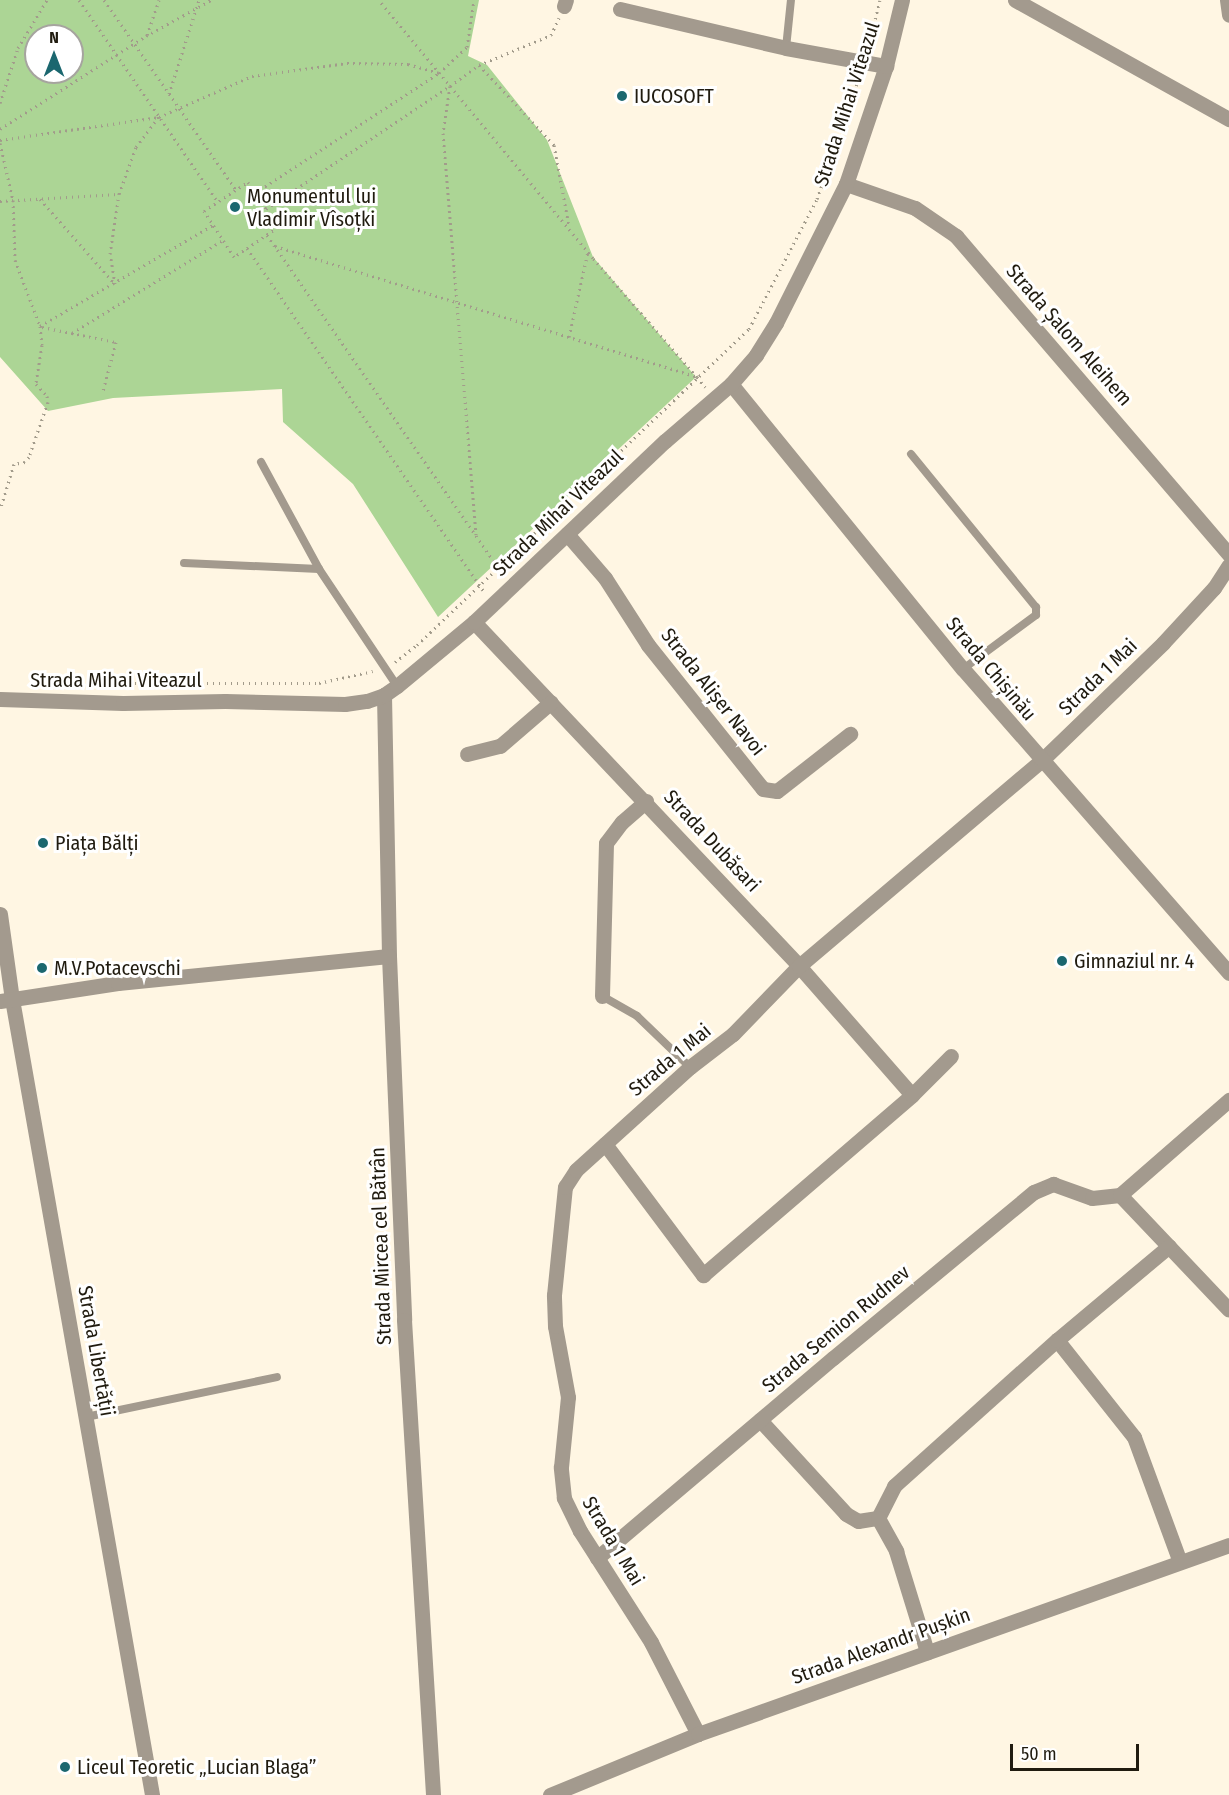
<!DOCTYPE html>
<html>
<head>
<meta charset="utf-8">
<style>
  body { margin:0 }
  #map { position:relative; width:1229px; height:1795px; overflow:hidden; background:#fff6e3; font-family:"Fira Sans Condensed",sans-serif }
  div>[style] { position:absolute }
  .green>* { inset:0; background:#acd595 }
  .path>* { height:3px; margin-top:-1.5px; transform-origin:0; background:repeating-linear-gradient(90deg,#a29b8b 0 1.5px,transparent 0 6px) }
  .service>* { height:8px; margin:-4px; padding:0 4px; transform-origin:4px; border-radius:4px; background:#a39a8e }
  .minor>* { height:15px; margin:-7.5px; padding:0 7.5px; transform-origin:7.5px; border-radius:7.5px; background:#a39a8e }
  .tertiary>* { height:15px; margin:-7.5px; padding:0 7.5px; transform-origin:7.5px; border-radius:7.5px; background:#a39a8e }
  .dots>* { width:16px; height:16px; translate:-50% -50%; box-sizing:border-box; border:3px solid #fff; border-radius:50% }
  span { translate:-50% -50%; white-space:nowrap; text-align:center; line-height:1.15; -webkit-text-stroke:6px #fff; paint-order:stroke }
  .poi-label { font-size:20px; color:#201b0f }
  .left { translate:0 -50%; text-align:left }
  .street-label { font-size:20px; color:#201b0f }
  .north { position:absolute; left:24px; top:24px; width:60px; height:60px; box-sizing:border-box; background:#fff; border:2px solid #a6a49f; border-radius:50%; rotate:0deg; font-size:16px; font-weight:700; line-height:24px; text-align:center; color:#201b0f }
  .north::after { content:''; display:block; margin:auto; width:21px; height:27px; background:#1b676f; clip-path:polygon(50% 0,100% 100%,50% 72%,0 100%) }
  .scale { position:absolute; left:1010px; top:1744px; width:129px; height:27px; box-sizing:border-box; border:3px solid #201b0f; border-top:0; padding-left:8px; font-size:18px; line-height:21px; white-space:nowrap; color:#201b0f; -webkit-text-stroke:4px #fff; paint-order:stroke }
</style>
</head>
<body>
<div id="map">
  <div class="green">
    <div style="clip-path:polygon(evenodd,0 0,479px 0,468px 56px,487px 65px,547px 140px,593px 257px,696px 377px,438px 617px,353px 484px,283px 422px,282px 389px,113px 398px,48px 411px,0 357px,0 0,36px 36px,72px 36px,72px 72px,36px 72px,36px 36px)"></div>
  </div>
  <div class="path">
    <div style="left:79px;top:0;width:245px;rotate:55.5deg"></div>
    <div style="left:104px;top:0;width:231px;rotate:55.2deg"></div>
    <div style="left:147px;top:35px;width:37px;rotate:-71deg"></div>
    <div style="left:868px;top:48px;width:49px;rotate:-76deg"></div>
    <div style="left:479px;top:65px;width:110px;rotate:46.8deg"></div>
    <div style="left:554px;top:145px;width:82px;rotate:79.5deg"></div>
    <div style="left:450px;top:86px;width:48px;rotate:98.5deg"></div>
    <div style="left:443px;top:133px;width:403px;rotate:85.3deg"></div>
    <div style="left:169px;top:94px;width:99px;rotate:-72.3deg"></div>
    <div style="left:0;top:103px;width:58px;rotate:-71.9deg"></div>
    <div style="left:18px;top:48px;width:56px;rotate:-58.9deg"></div>
    <div style="left:0;top:129px;width:173px;rotate:-32.5deg"></div>
    <div style="left:146px;top:36px;width:74px;rotate:-29deg"></div>
    <div style="left:0;top:140px;width:161px;rotate:-8.2deg"></div>
    <div style="left:0;top:143px;width:58px;rotate:77.2deg"></div>
    <div style="left:13px;top:200px;width:60px;rotate:88.1deg"></div>
    <div style="left:15px;top:260px;width:71px;rotate:69.3deg"></div>
    <div style="left:40px;top:326px;width:19px;rotate:84deg"></div>
    <div style="left:42px;top:345px;width:39px;rotate:99deg"></div>
    <div style="left:36px;top:384px;width:16px;rotate:47deg"></div>
    <div style="left:47px;top:396px;width:6px;rotate:81deg"></div>
    <div style="left:48px;top:402px;width:58px;rotate:109.1deg"></div>
    <div style="left:29px;top:457px;width:6px;rotate:129deg"></div>
    <div style="left:25px;top:462px;width:11px;rotate:170deg"></div>
    <div style="left:14px;top:464px;width:48px;rotate:106.9deg"></div>
    <div style="left:248px;top:182px;width:54px;rotate:56.3deg"></div>
    <div style="left:278px;top:227px;width:53px;rotate:145.7deg"></div>
    <div style="left:234px;top:257px;width:55px;rotate:-123.1deg"></div>
    <div style="left:204px;top:211px;width:53px;rotate:-33.4deg"></div>
    <div style="left:255px;top:193px;width:220px;rotate:-33.1deg"></div>
    <div style="left:439px;top:73px;width:38px;rotate:-43deg"></div>
    <div style="left:467px;top:47px;width:48px;rotate:-81.5deg"></div>
    <div style="left:40px;top:199px;width:112px;rotate:48.6deg"></div>
    <div style="left:0;top:201px;width:118px;rotate:-3.4deg"></div>
    <div style="left:266px;top:209px;width:221px;rotate:-33.8deg"></div>
    <div style="left:450px;top:86px;width:36px;rotate:-36deg"></div>
    <div style="left:479px;top:65px;width:78px;rotate:-22.6deg"></div>
    <div style="left:551px;top:35px;width:19px;rotate:-65deg"></div>
    <div style="left:267px;top:235px;width:404px;rotate:55.2deg"></div>
    <div style="left:275px;top:246px;width:442px;rotate:17.2deg"></div>
    <div style="left:697px;top:377px;width:158px;rotate:-131.2deg"></div>
    <div style="left:593px;top:258px;width:335px;rotate:-129.7deg"></div>
    <div style="left:247px;top:248px;width:418px;rotate:55.4deg"></div>
    <div style="left:115px;top:284px;width:30px;rotate:-99deg"></div>
    <div style="left:110px;top:254px;width:61px;rotate:-81.5deg"></div>
    <div style="left:119px;top:194px;width:50px;rotate:-70.1deg"></div>
    <div style="left:136px;top:147px;width:38px;rotate:-53deg"></div>
    <div style="left:159px;top:117px;width:102px;rotate:-23.8deg"></div>
    <div style="left:252px;top:76px;width:96px;rotate:-7.8deg"></div>
    <div style="left:347px;top:63px;width:61px;rotate:0.9deg"></div>
    <div style="left:408px;top:64px;width:32px;rotate:16deg"></div>
    <div style="left:40px;top:326px;width:200px;rotate:-30.3deg"></div>
    <div style="left:42px;top:327px;width:76px;rotate:11.5deg"></div>
    <div style="left:116px;top:342px;width:51px;rotate:104.9deg"></div>
    <div style="left:72px;top:333px;width:177px;rotate:-31.6deg"></div>
    <div style="left:569px;top:337px;width:88px;rotate:-77.5deg"></div>
    <div style="left:697px;top:377px;width:13px;rotate:51deg"></div>
    <div style="left:395px;top:662px;width:28px;rotate:-38deg"></div>
    <div style="left:417px;top:645px;width:458px;rotate:-43.6deg"></div>
    <div style="left:749px;top:329px;width:147px;rotate:-62.4deg"></div>
    <div style="left:817px;top:199px;width:129px;rotate:-71deg"></div>
    <div style="left:63px;top:683px;width:256px"></div>
    <div style="left:319px;top:683px;width:55px;rotate:-12.5deg"></div>
  </div>
  <div class="service">
    <div style="left:786px;top:48px;width:48px;rotate:-84.1deg"></div>
    <div style="left:911px;top:454px;width:198px;rotate:50.8deg"></div>
    <div style="left:1036px;top:607px;width:8px;rotate:90deg"></div>
    <div style="left:1036px;top:615px;width:91px;rotate:143.5deg"></div>
    <div style="left:261px;top:462px;width:122px;rotate:61.5deg"></div>
    <div style="left:319px;top:569px;width:141px;rotate:56.3deg"></div>
    <div style="left:184px;top:563px;width:135px;rotate:2.5deg"></div>
    <div style="left:602px;top:996px;width:40px;rotate:29.7deg"></div>
    <div style="left:637px;top:1016px;width:74px;rotate:43.9deg"></div>
    <div style="left:86px;top:1417px;width:195px;rotate:-11.8deg"></div>
  </div>
  <div class="minor">
    <div style="left:1015px;top:0;width:245px;rotate:29.1deg"></div>
    <div style="left:1227px;top:0;width:15px;rotate:82deg"></div>
    <div style="left:564px;top:6px;width:6px;rotate:-72deg"></div>
    <div style="left:620px;top:9px;width:171px;rotate:13.2deg"></div>
    <div style="left:786px;top:48px;width:102px;rotate:10.2deg"></div>
    <div style="left:846px;top:184px;width:73px;rotate:19.2deg"></div>
    <div style="left:915px;top:208px;width:50px;rotate:34.3deg"></div>
    <div style="left:956px;top:236px;width:420px;rotate:49.4deg"></div>
    <div style="left:567px;top:534px;width:58px;rotate:49.2deg"></div>
    <div style="left:605px;top:578px;width:80px;rotate:57.3deg"></div>
    <div style="left:648px;top:645px;width:184px;rotate:51.4deg"></div>
    <div style="left:763px;top:789px;width:14px;rotate:8deg"></div>
    <div style="left:777px;top:791px;width:93px;rotate:-38deg"></div>
    <div style="left:384px;top:695px;width:261px;rotate:88.9deg"></div>
    <div style="left:389px;top:956px;width:364px;rotate:87.6deg"></div>
    <div style="left:404px;top:1320px;width:476px;rotate:86.5deg"></div>
    <div style="left:0;top:699px;width:123px;rotate:1.9deg"></div>
    <div style="left:123px;top:703px;width:102px;rotate:-1.1deg"></div>
    <div style="left:225px;top:701px;width:120px;rotate:1.4deg"></div>
    <div style="left:345px;top:704px;width:22px;rotate:-8deg"></div>
    <div style="left:367px;top:701px;width:18px;rotate:-19deg"></div>
    <div style="left:384px;top:695px;width:16px;rotate:-35deg"></div>
    <div style="left:397px;top:686px;width:100px;rotate:-39.7deg"></div>
    <div style="left:474px;top:622px;width:473px;rotate:46.6deg"></div>
    <div style="left:799px;top:966px;width:171px;rotate:48.8deg"></div>
    <div style="left:467px;top:754px;width:34px;rotate:-14deg"></div>
    <div style="left:500px;top:746px;width:67px;rotate:-40.8deg"></div>
    <div style="left:0;top:914px;width:86px;rotate:82deg"></div>
    <div style="left:12px;top:999px;width:808px;rotate:80.02deg"></div>
    <div style="left:602px;top:996px;width:153px;rotate:-88.5deg"></div>
    <div style="left:606px;top:843px;width:26px;rotate:-53deg"></div>
    <div style="left:622px;top:822px;width:32px;rotate:-41deg"></div>
    <div style="left:0;top:1001px;width:119px;rotate:-8.7deg"></div>
    <div style="left:118px;top:983px;width:272px;rotate:-5.7deg"></div>
    <div style="left:605px;top:1144px;width:164px;rotate:53.2deg"></div>
    <div style="left:703px;top:1275px;width:276px;rotate:-40.7deg"></div>
    <div style="left:912px;top:1095px;width:55px;rotate:-45deg"></div>
    <div style="left:1120px;top:1195px;width:158px;rotate:46.5deg"></div>
    <div style="left:1057px;top:1340px;width:124px;rotate:51.6deg"></div>
    <div style="left:1134px;top:1437px;width:133px;rotate:69.8deg"></div>
    <div style="left:760px;top:1420px;width:127px;rotate:47.5deg"></div>
    <div style="left:846px;top:1514px;width:14px;rotate:30deg"></div>
    <div style="left:858px;top:1521px;width:20px;rotate:-9deg"></div>
    <div style="left:878px;top:1518px;width:36px;rotate:-63deg"></div>
    <div style="left:894px;top:1486px;width:219px;rotate:-41.9deg"></div>
    <div style="left:1057px;top:1340px;width:146px;rotate:-40deg"></div>
    <div style="left:878px;top:1518px;width:38px;rotate:61deg"></div>
    <div style="left:896px;top:1551px;width:106px;rotate:72.9deg"></div>
    <div style="left:597px;top:1558px;width:309px;rotate:-40.3deg"></div>
    <div style="left:833px;top:1358px;width:261px;rotate:-39.6deg"></div>
    <div style="left:1034px;top:1192px;width:21px;rotate:-23deg"></div>
    <div style="left:1053px;top:1184px;width:41px;rotate:19.7deg"></div>
    <div style="left:1092px;top:1198px;width:28px;rotate:-6deg"></div>
    <div style="left:1120px;top:1195px;width:145px;rotate:-41.1deg"></div>
    <div style="left:698px;top:1734px;width:103px;rotate:-117.1deg"></div>
    <div style="left:651px;top:1642px;width:132px;rotate:-122.6deg"></div>
    <div style="left:580px;top:1531px;width:37px;rotate:-116deg"></div>
    <div style="left:564px;top:1498px;width:31px;rotate:-96deg"></div>
    <div style="left:561px;top:1467px;width:70px;rotate:-84.3deg"></div>
    <div style="left:568px;top:1397px;width:72px;rotate:-100.4deg"></div>
    <div style="left:555px;top:1326px;width:31px;rotate:-92deg"></div>
    <div style="left:554px;top:1295px;width:109px;rotate:-84.2deg"></div>
    <div style="left:565px;top:1187px;width:20px;rotate:-57deg"></div>
    <div style="left:576px;top:1170px;width:154px;rotate:-42.1deg"></div>
    <div style="left:690px;top:1067px;width:54px;rotate:-37.5deg"></div>
    <div style="left:733px;top:1034px;width:95px;rotate:-45.9deg"></div>
    <div style="left:799px;top:966px;width:317px;rotate:-40.3deg"></div>
    <div style="left:1041px;top:761px;width:170px;rotate:-44deg"></div>
    <div style="left:1163px;top:643px;width:75px;rotate:-47.2deg"></div>
    <div style="left:1214px;top:588px;width:27px;rotate:-57deg"></div>
  </div>
  <div class="tertiary">
    <div style="left:731px;top:384px;width:367px;rotate:50.9deg"></div>
    <div style="left:963px;top:669px;width:404px;rotate:48.8deg"></div>
    <div style="left:474px;top:622px;width:263px;rotate:-43.5deg"></div>
    <div style="left:665px;top:441px;width:87px;rotate:-40.8deg"></div>
    <div style="left:731px;top:384px;width:38px;rotate:-49deg"></div>
    <div style="left:756px;top:355px;width:38px;rotate:-58deg"></div>
    <div style="left:776px;top:323px;width:156px;rotate:-63.3deg"></div>
    <div style="left:846px;top:184px;width:125px;rotate:-71.3deg"></div>
    <div style="left:886px;top:66px;width:68px;rotate:-76.4deg"></div>
    <div style="left:550px;top:1795px;width:160px;rotate:-22.4deg"></div>
    <div style="left:698px;top:1734px;width:564px;rotate:-19.59deg"></div>
  </div>
  <div class="dots">
    <div style="left:622px;top:96px;background:#1b676f"></div>
    <div style="left:235px;top:207px;background:#1b676f"></div>
    <div style="left:43px;top:843px;background:#1b676f"></div>
    <div style="left:1062px;top:961px;background:#1b676f"></div>
    <div style="left:42px;top:968px;background:#1b676f"></div>
    <div style="left:65px;top:1767px;background:#1b676f"></div>
  </div>
  <div class="poi-label">
    <span class="left" style="left:634px;top:96px">IUCOSOFT</span>
    <span class="left" style="left:247px;top:208px">Monumentul lui<br>Vladimir Vîsoțki</span>
    <span class="left" style="left:55px;top:843px">Piața Bălți</span>
    <span class="left" style="left:1074px;top:961px">Gimnaziul nr. 4</span>
    <span class="left" style="left:54px;top:968px">M.V.Potacevschi</span>
    <span class="left" style="left:77px;top:1767px">Liceul Teoretic „Lucian Blaga”</span>
  </div>
  <div class="street-label">
    <span style="left:847px;top:104px;rotate:-72deg">Strada Mihai Viteazul</span>
    <span style="left:1069px;top:335px;rotate:49deg">Strada Șalom Aleihem</span>
    <span style="left:558px;top:513px;rotate:-44deg">Strada Mihai Viteazul</span>
    <span style="left:991px;top:669px;rotate:50deg">Strada Chișinău</span>
    <span style="left:1098px;top:677px;rotate:-44deg">Strada 1 Mai</span>
    <span style="left:116px;top:680px">Strada Mihai Viteazul</span>
    <span style="left:713px;top:692px;rotate:52deg">Strada Alișer Navoi</span>
    <span style="left:712px;top:841px;rotate:47deg">Strada Dubăsari</span>
    <span style="left:670px;top:1060px;rotate:-40deg">Strada 1 Mai</span>
    <span style="left:381px;top:1246px;rotate:-92deg">Strada Mircea cel Bătrân</span>
    <span style="left:836px;top:1329px;rotate:-40deg">Strada Semion Rudnev</span>
    <span style="left:96px;top:1351px;rotate:80deg">Strada Libertății</span>
    <span style="left:613px;top:1541px;rotate:59deg">Strada 1 Mai</span>
    <span style="left:881px;top:1646px;rotate:-20deg">Strada Alexandr Pușkin</span>
  </div>
  <div class="north">N</div>
  <div class="scale">50 m</div>
</div>
</body>
</html>
